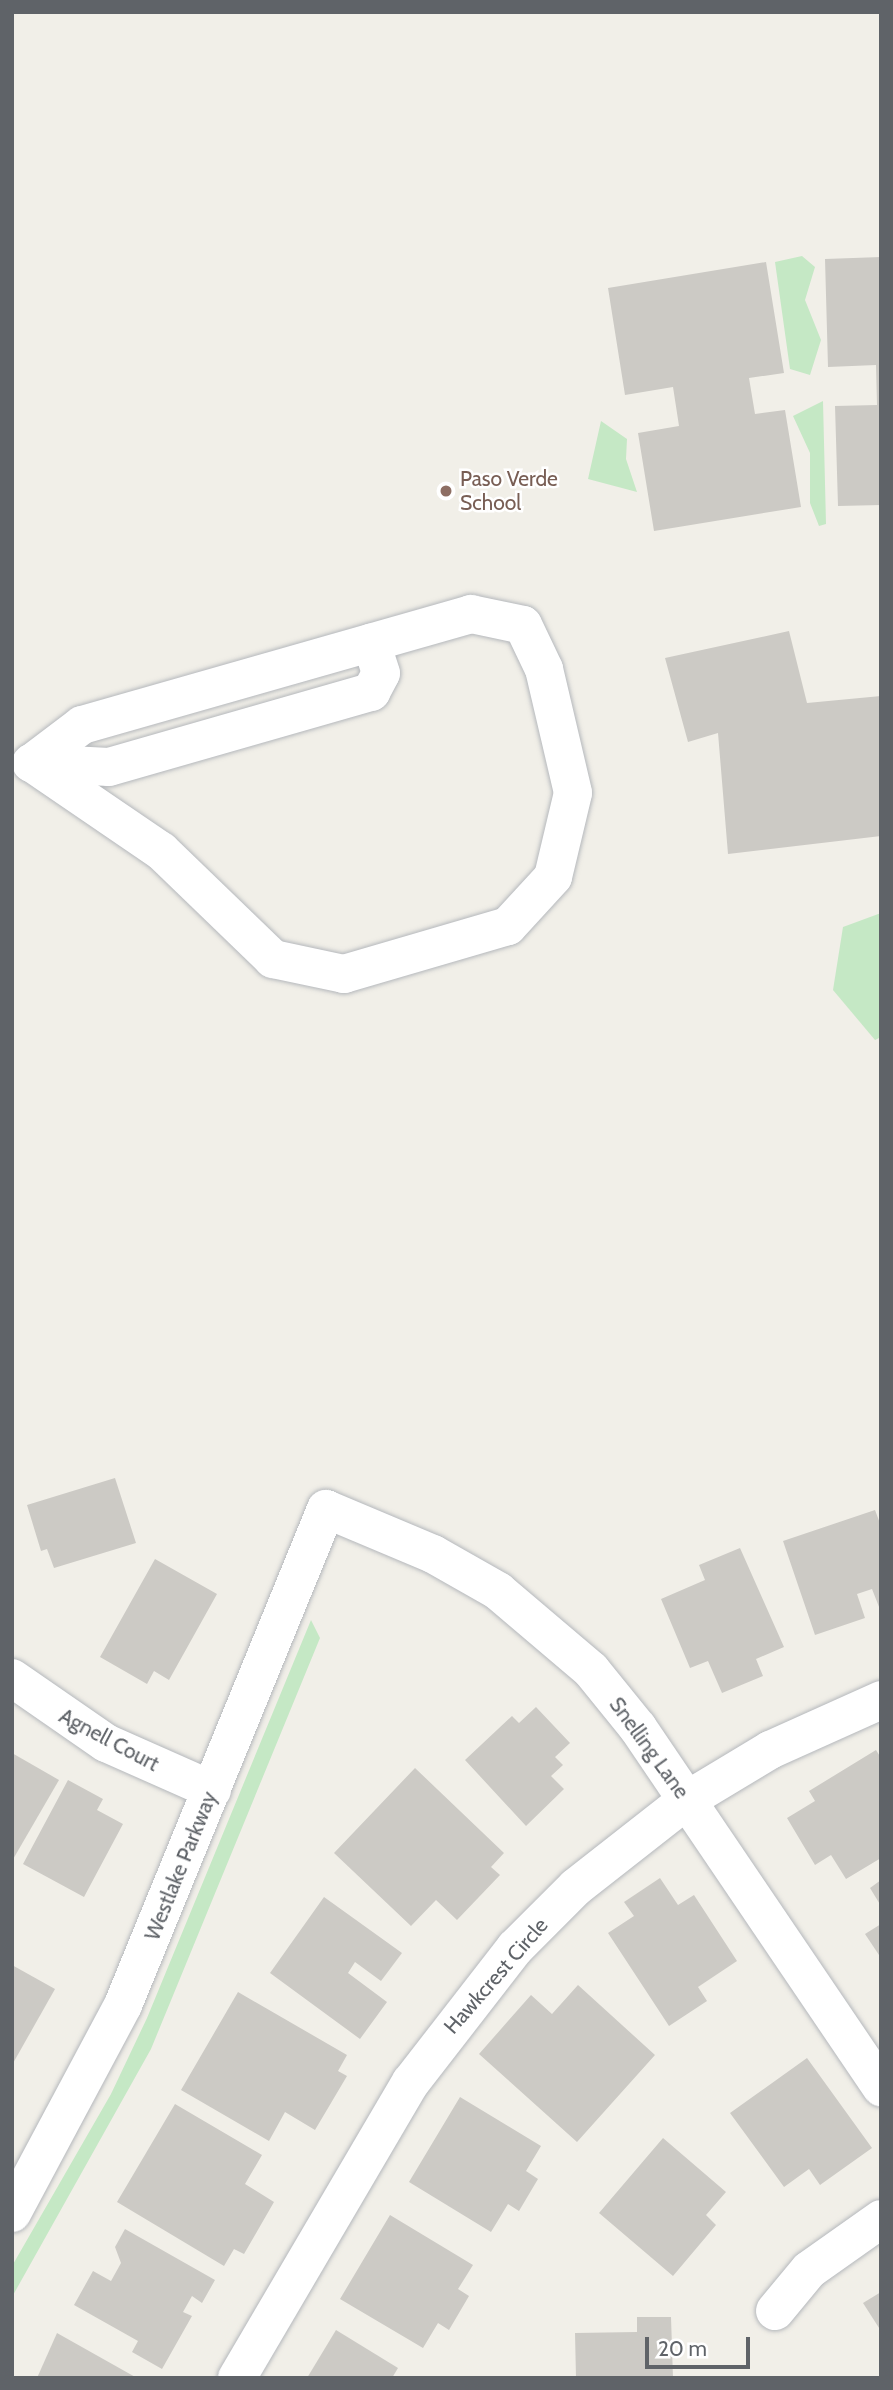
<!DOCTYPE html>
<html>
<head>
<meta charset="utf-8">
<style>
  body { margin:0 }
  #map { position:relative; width:893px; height:2390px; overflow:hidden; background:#f1efe8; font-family:Cabin,sans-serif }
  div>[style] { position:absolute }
  .green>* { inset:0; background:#c5e8c5 }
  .building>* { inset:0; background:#cccac5 }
  .roads { filter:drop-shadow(0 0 2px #b5b8bc) drop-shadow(0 0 2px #b5b8bc) }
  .minor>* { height:38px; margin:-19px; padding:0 19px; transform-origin:19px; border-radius:19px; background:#fff }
  .dots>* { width:19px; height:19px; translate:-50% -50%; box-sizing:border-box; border:4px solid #fff; border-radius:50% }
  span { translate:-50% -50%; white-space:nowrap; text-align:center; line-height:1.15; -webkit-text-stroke:5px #fff; paint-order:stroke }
  .education-label { font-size:21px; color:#785e54 }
  .left { translate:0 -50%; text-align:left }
  .street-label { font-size:21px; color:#5f6368 }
  .frame { position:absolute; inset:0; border:14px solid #5f6368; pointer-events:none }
  .scale { position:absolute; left:645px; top:2337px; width:105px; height:32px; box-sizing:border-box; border:4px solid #5f6368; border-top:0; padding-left:9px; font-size:21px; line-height:24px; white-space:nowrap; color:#5f6368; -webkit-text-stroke:5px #fff; paint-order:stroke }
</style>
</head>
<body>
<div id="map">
  <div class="green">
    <div style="clip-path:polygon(802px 256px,815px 267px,805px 300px,821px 340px,810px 375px,790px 369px,775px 262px)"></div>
    <div style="clip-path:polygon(823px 401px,826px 524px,819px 526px,810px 503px,810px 453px,793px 416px)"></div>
    <div style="clip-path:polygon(601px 421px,627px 439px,626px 459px,637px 492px,588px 479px)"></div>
    <div style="clip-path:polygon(881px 913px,881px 1037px,875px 1040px,833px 990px,843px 927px)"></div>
    <div style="clip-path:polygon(311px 1620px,320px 1638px,151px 2049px,12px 2297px,12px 2266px,111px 2094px,147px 2018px)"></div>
  </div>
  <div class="building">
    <div style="clip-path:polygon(881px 257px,881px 505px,838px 506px,835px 406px,877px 405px,876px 365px,828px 367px,825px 259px)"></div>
    <div style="clip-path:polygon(766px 262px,784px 373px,749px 378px,755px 414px,785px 410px,801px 507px,654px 531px,638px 433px,679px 426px,673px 387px,625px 395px,608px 288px)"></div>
    <div style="clip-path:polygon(789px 631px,807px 703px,881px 696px,881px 836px,728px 854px,718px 733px,688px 742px,665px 658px)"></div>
    <div style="clip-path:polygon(115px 1478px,136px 1543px,54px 1568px,47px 1549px,41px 1551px,27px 1505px)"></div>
    <div style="clip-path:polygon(875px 1510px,881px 1526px,881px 1612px,872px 1589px,857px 1594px,865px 1618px,815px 1635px,783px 1541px)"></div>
    <div style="clip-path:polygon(740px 1548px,784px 1647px,756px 1659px,763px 1676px,722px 1693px,708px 1661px,690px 1668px,661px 1599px,705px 1580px,699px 1565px)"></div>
    <div style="clip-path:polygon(155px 1559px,217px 1594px,169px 1680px,154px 1671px,147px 1684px,100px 1657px)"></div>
    <div style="clip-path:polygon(536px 1707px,570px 1743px,555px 1757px,563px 1765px,551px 1776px,564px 1789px,526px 1826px,465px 1760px,512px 1716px,519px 1723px)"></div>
    <div style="clip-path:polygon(876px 1750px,881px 1758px,881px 1858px,846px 1879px,831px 1855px,815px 1865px,787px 1818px,815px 1801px,809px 1791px)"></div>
    <div style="clip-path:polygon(12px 1753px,59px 1780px,12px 1861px)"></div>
    <div style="clip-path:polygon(415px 1768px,504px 1853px,491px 1867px,500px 1875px,457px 1920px,436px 1900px,411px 1926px,334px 1853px)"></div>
    <div style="clip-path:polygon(68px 1780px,103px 1799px,97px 1810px,123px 1824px,84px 1897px,23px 1864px)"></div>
    <div style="clip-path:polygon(660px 1878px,678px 1905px,694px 1895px,737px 1961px,698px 1987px,707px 2001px,669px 2026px,608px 1933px,634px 1916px,624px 1902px)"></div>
    <div style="clip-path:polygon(881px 1880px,881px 1906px,870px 1888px)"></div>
    <div style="clip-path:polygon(324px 1897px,402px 1953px,381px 1981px,355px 1962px,348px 1973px,387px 2002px,360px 2039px,270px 1973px)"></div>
    <div style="clip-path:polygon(881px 1924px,881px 1958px,865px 1934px)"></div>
    <div style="clip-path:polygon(12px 1965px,55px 1989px,12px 2065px)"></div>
    <div style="clip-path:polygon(578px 1985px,655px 2055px,577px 2142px,479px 2054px,531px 1995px,552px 2014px)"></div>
    <div style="clip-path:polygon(238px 1992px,347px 2055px,338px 2071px,347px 2076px,315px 2130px,285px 2112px,269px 2141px,181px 2090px)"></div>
    <div style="clip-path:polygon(807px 2058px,872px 2148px,820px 2185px,809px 2169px,784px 2187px,730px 2113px)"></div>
    <div style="clip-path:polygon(460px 2097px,541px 2146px,526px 2171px,538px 2179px,519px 2211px,508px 2204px,491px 2232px,409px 2182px)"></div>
    <div style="clip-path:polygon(175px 2104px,262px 2155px,245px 2184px,274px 2202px,244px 2254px,234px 2249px,224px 2266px,117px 2202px)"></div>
    <div style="clip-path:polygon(663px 2138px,726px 2192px,706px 2215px,716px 2225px,673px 2276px,599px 2213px)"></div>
    <div style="clip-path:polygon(390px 2215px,473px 2265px,458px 2289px,469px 2296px,449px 2330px,438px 2323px,423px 2348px,340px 2299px)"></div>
    <div style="clip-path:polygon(125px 2229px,215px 2280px,202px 2303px,192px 2296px,183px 2312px,192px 2316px,162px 2369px,132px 2352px,138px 2341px,74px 2305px,93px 2271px,111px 2281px,121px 2263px,115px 2247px)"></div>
    <div style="clip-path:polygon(881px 2292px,881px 2331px,863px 2303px)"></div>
    <div style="clip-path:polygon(637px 2317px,671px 2317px,673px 2378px,576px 2378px,575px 2333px,637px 2332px)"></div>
    <div style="clip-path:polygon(336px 2330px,398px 2368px,392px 2378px,307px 2378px)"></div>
    <div style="clip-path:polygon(57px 2333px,137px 2378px,37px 2378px)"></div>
  </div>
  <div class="roads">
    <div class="minor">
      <div style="left:471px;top:614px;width:53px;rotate:11.9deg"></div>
      <div style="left:523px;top:625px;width:49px;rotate:64.5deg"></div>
      <div style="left:544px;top:669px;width:127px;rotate:76.8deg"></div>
      <div style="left:573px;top:793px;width:86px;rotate:103.4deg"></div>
      <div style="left:553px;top:877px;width:67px;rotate:132.6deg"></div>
      <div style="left:508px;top:926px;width:171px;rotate:163.7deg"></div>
      <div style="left:344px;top:974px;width:73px;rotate:-168.1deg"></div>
      <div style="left:273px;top:959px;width:156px;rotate:-136deg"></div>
      <div style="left:161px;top:851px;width:156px;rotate:-145.7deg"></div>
      <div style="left:32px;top:763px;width:63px;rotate:-37.2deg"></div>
      <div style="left:82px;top:725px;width:405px;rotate:-15.9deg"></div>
      <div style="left:31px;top:763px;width:78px;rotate:2.9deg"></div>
      <div style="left:109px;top:767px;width:273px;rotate:-16deg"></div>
      <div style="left:371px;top:692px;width:21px;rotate:-62deg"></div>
      <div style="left:381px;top:673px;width:32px;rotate:-108deg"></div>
      <div style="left:12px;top:1678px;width:114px;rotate:34.7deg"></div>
      <div style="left:106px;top:1743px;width:116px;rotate:23.9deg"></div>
      <div style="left:12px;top:2213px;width:236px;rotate:-61.9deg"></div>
      <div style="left:123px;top:2005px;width:536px;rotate:-67.74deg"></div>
      <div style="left:326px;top:1509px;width:116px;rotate:22.8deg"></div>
      <div style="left:433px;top:1554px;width:75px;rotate:29.6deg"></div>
      <div style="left:498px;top:1591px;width:122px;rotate:40.3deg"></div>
      <div style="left:591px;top:1670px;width:75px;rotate:51deg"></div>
      <div style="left:638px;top:1728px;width:434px;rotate:55.9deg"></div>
      <div style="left:775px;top:2311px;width:53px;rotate:-50.3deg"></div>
      <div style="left:809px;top:2270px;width:88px;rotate:-35.3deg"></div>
      <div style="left:237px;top:2378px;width:343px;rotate:-59.6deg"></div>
      <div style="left:411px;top:2082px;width:170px;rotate:-52.2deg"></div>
      <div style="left:515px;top:1948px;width:86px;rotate:-45deg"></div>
      <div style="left:576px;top:1887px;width:141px;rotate:-38.1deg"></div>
      <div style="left:687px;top:1800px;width:97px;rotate:-31.1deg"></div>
      <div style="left:770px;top:1750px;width:122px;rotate:-24.2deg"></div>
    </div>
  </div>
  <div class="dots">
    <div style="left:446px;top:491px;background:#8d6e63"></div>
  </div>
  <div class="education-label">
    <span class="left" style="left:460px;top:491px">Paso Verde<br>School</span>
  </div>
  <div class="street-label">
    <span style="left:109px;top:1740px;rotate:28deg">Agnell Court</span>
    <span style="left:649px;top:1748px;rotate:54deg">Snelling Lane</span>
    <span style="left:181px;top:1866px;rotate:-68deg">Westlake Parkway</span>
    <span style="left:496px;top:1976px;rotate:-49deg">Hawkcrest Circle</span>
  </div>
  <div class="frame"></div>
  <div class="scale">20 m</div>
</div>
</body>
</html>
